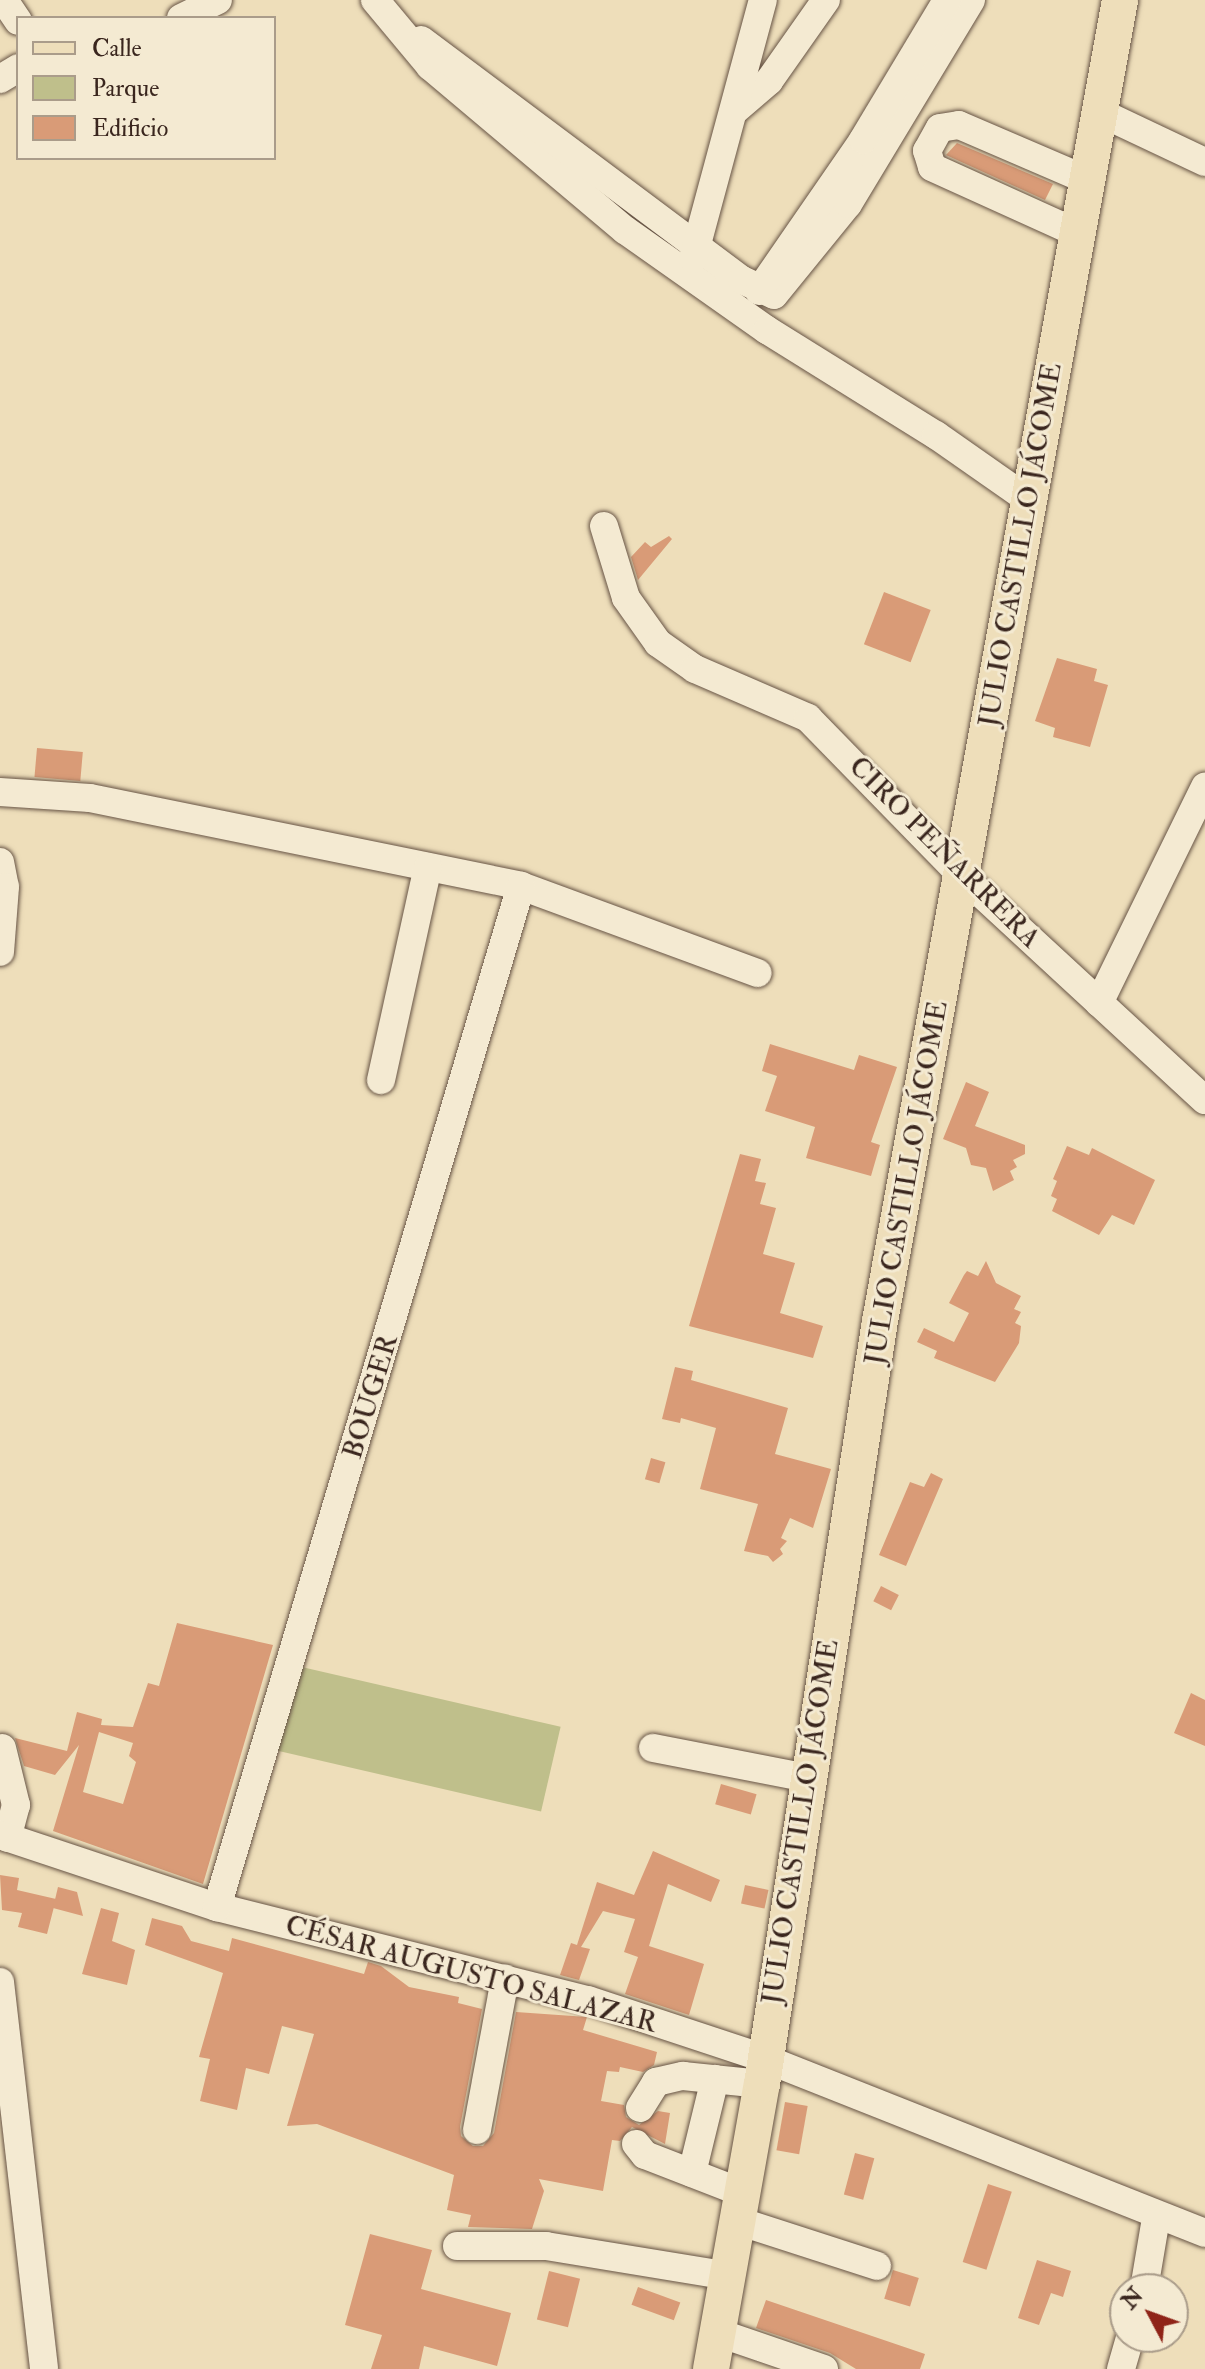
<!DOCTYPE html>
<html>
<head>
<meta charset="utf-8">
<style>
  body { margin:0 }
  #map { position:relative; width:1205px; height:2369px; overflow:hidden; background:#eedeba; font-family:"IM FELL Double Pica",serif }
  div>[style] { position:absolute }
  .green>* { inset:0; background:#bfbf8b; transform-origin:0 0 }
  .building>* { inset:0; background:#d99b77; transform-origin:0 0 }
  .roads { filter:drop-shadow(0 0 2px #675445) drop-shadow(0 0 2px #675445) }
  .minor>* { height:28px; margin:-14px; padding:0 14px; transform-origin:14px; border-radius:14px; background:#f4ead2 }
  .major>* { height:36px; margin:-18px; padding:0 18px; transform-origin:18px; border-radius:18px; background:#eedeba }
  span { translate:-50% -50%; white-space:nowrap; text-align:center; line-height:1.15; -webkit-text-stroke:6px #f4ead2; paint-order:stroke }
  .street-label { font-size:28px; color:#3a261e }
  .legend { position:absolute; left:16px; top:16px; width:260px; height:144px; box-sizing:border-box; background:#f4ead2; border:2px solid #aa9c8a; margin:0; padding:10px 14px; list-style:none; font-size:24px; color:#3a261e }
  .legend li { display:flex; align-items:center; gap:16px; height:40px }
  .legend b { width:40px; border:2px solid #aa9c8a }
  .north { position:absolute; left:1109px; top:2273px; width:80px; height:80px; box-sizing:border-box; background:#f4ead2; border:2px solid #aa9c8a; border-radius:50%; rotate:311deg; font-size:22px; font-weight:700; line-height:32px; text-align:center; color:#3a261e }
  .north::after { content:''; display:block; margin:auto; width:28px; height:36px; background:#8f2418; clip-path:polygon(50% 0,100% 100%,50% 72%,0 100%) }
</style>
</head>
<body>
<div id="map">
  <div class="green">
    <div style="left:280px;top:1662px;width:288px;height:87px;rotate:13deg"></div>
  </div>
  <div class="building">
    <div style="clip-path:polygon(957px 143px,1053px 184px,1045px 200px,946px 155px)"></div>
    <div style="clip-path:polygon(669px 536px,672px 539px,638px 580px,631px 557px,645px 542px,651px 547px)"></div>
    <div style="left:884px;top:592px;width:50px;height:56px;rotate:21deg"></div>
    <div style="clip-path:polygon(1057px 658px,1097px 669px,1094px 681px,1108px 685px,1090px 747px,1053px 737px,1055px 728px,1035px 721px)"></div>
    <div style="left:37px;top:748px;width:46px;height:29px;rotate:5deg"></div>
    <div style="clip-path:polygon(770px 1044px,854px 1070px,859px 1055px,897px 1067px,871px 1142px,880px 1145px,871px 1176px,806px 1158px,815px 1127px,765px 1111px,777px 1076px,762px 1071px)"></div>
    <div style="clip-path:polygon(966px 1082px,989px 1092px,975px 1126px,1025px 1145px,1025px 1154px,1013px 1160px,1017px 1167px,1010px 1171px,1014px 1180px,993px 1191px,986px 1168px,971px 1165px,966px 1148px,943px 1139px)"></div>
    <div style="clip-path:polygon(1067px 1146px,1089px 1155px,1092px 1148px,1155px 1180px,1134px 1225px,1112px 1215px,1099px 1235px,1052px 1211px,1057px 1199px,1051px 1196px,1057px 1181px,1053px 1179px)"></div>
    <div style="clip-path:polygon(740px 1154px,761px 1159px,755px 1181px,766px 1183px,760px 1204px,776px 1208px,763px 1254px,795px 1263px,780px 1313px,823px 1326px,813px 1358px,689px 1326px)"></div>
    <div style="clip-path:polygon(986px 1261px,996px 1283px,1021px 1296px,1014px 1309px,1021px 1312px,1015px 1323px,1021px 1326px,1019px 1343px,995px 1382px,934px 1358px,937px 1351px,917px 1342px,924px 1328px,954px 1342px,969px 1313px,949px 1303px,964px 1275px,967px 1271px,978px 1276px)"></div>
    <div style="clip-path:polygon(675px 1367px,693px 1371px,691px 1380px,788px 1408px,775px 1454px,831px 1469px,813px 1528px,790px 1518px,781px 1538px,787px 1541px,780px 1549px,783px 1554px,773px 1562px,768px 1556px,744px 1551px,758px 1504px,700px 1489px,716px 1428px,681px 1418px,680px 1423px,662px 1419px)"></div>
    <div style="left:651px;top:1458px;width:15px;height:22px;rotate:16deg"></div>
    <div style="clip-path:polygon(931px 1473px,943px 1479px,906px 1566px,879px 1555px,910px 1482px,924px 1487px)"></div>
    <div style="left:881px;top:1586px;width:20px;height:17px;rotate:27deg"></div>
    <div style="clip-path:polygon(evenodd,177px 1623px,273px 1645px,203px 1884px,53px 1831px,79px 1745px,55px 1775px,24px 1766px,15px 1738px,67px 1751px,77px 1712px,102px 1719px,101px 1725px,133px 1727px,148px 1683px,159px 1686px,177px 1623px,99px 1732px,133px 1743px,129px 1756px,136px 1762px,123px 1804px,83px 1792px,99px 1732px)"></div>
    <div style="clip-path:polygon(1191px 1693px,1205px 1700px,1205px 1746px,1174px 1733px)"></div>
    <div style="left:721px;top:1784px;width:37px;height:21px;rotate:16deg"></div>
    <div style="clip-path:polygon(653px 1851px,720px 1880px,711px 1902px,668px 1884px,649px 1946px,704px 1964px,689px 2015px,625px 1994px,638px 1957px,624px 1952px,635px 1919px,603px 1911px,581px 1947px,590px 1949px,579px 1980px,560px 1975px,571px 1943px,577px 1945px,597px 1882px,634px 1895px)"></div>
    <div style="clip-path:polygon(0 1875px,19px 1878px,17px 1890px,56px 1899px,47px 1934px,18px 1927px,22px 1913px,2px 1910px)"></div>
    <div style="left:745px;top:1885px;width:24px;height:19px;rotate:12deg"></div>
    <div style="clip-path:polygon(58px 1887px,77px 1892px,83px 1916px,53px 1908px)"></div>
    <div style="clip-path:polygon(101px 1908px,119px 1913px,112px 1941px,135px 1950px,127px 1985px,82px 1974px)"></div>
    <div style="clip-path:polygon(152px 1918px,182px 1926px,191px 1941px,229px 1951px,232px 1938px,364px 1974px,368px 1962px,381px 1966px,409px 1987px,459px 1997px,458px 2003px,482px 2009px,460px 2127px,461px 2136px,473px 2146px,483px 2146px,494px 2133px,516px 2012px,587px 2017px,583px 2030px,657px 2052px,654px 2065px,643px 2072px,620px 2067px,619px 2072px,607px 2071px,601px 2101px,624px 2105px,626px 2117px,639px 2125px,658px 2111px,670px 2113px,665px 2144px,632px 2127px,620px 2141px,612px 2140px,603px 2191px,539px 2179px,544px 2191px,532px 2229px,468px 2227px,471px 2215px,447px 2210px,454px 2175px,317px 2124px,287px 2126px,314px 2034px,282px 2026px,269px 2074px,246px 2068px,237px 2110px,200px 2101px,210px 2059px,199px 2057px,223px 1973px,145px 1945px)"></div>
    <div style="left:785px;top:2102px;width:23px;height:49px;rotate:10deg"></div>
    <div style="left:855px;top:2153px;width:20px;height:43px;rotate:15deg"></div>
    <div style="left:988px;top:2184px;width:25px;height:82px;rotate:18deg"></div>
    <div style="clip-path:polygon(370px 2234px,432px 2250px,421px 2289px,511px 2313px,497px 2366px,424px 2346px,419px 2369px,371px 2369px,382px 2335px,345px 2325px)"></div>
    <div style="clip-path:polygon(1037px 2260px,1071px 2271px,1063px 2297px,1051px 2293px,1039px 2325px,1018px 2318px)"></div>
    <div style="left:893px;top:2270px;width:27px;height:30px;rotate:17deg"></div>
    <div style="left:549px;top:2271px;width:32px;height:50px;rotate:14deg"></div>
    <div style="left:638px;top:2287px;width:45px;height:19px;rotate:20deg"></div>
    <div style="clip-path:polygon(766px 2300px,925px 2354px,920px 2369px,856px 2369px,830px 2353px,756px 2328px)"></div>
  </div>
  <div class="roads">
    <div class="minor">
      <div style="left:4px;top:0;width:25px;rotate:56deg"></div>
      <div style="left:375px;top:0;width:86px;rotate:50.2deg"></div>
      <div style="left:430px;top:66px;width:255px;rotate:40.1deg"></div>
      <div style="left:625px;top:230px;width:174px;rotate:35.2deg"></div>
      <div style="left:767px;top:330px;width:199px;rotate:31.9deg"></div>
      <div style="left:936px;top:435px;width:113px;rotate:35deg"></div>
      <div style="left:181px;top:18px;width:41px;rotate:-25.9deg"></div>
      <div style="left:421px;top:40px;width:401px;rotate:36.8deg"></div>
      <div style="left:742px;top:280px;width:35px;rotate:25deg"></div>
      <div style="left:774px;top:295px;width:117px;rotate:-50.9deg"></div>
      <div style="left:848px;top:204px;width:238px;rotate:-58.9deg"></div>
      <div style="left:0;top:79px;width:21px;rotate:-31deg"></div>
      <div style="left:734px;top:111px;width:46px;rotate:-40.6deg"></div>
      <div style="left:769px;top:81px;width:99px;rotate:-54.9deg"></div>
      <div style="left:1097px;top:111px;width:119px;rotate:25.3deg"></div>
      <div style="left:1075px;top:232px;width:157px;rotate:-155.6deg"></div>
      <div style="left:932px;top:167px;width:17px;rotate:-107deg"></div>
      <div style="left:927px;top:151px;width:26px;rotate:-61deg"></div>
      <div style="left:940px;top:128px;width:19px;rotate:-9deg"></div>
      <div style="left:959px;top:125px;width:139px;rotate:23.3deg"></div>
      <div style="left:693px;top:259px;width:268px;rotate:-74.9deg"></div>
      <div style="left:759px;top:291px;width:183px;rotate:-55.4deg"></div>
      <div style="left:863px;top:140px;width:163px;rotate:-59deg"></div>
      <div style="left:604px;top:526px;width:75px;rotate:73deg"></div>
      <div style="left:626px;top:598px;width:55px;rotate:54.6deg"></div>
      <div style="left:658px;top:643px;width:45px;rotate:35.1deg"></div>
      <div style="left:695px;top:669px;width:123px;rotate:23.4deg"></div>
      <div style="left:808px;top:718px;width:222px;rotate:45.7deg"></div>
      <div style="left:963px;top:877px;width:329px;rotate:42.7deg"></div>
      <div style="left:0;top:792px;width:90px;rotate:3.8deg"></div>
      <div style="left:90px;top:798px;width:440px;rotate:11.5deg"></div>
      <div style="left:521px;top:886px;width:252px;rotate:20.2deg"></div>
      <div style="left:0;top:862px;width:25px;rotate:79deg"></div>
      <div style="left:5px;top:887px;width:65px;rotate:94.4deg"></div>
      <div style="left:1099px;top:1003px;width:241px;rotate:-63.9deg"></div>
      <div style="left:381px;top:1080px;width:218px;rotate:-77.6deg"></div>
      <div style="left:2px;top:1748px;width:59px;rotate:76.2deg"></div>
      <div style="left:16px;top:1805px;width:34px;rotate:105deg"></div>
      <div style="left:653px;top:1748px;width:158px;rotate:11deg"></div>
      <div style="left:0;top:1835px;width:229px;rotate:18.4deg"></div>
      <div style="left:217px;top:1907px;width:382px;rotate:14.1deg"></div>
      <div style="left:588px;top:2000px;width:184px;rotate:18.3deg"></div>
      <div style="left:763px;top:2058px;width:475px;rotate:21.6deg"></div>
      <div style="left:217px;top:1907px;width:1065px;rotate:-73.42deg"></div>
      <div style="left:0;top:1982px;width:389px;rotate:83.5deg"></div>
      <div style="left:640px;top:2108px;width:31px;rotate:-58deg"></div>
      <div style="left:656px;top:2082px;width:28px;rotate:-13deg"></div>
      <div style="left:683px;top:2076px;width:79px;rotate:5.8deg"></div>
      <div style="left:477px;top:2130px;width:154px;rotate:-79.5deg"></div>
      <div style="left:636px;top:2144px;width:14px;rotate:51deg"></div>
      <div style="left:645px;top:2155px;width:105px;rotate:21.2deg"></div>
      <div style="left:692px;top:2173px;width:97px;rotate:-76.3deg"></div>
      <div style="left:738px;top:2221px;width:146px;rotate:17.9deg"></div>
      <div style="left:457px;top:2246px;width:89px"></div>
      <div style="left:546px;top:2246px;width:185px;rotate:9.3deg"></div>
      <div style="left:1144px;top:2289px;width:72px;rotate:-80.4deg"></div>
      <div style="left:719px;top:2333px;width:111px;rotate:18.9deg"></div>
      <div style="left:1121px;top:2369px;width:33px;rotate:-74deg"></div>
    </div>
    <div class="major">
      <div style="left:711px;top:2369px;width:290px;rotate:-79.9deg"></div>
      <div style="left:762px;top:2084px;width:772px;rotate:-81.21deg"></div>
      <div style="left:880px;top:1321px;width:1343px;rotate:-79.7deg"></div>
    </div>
  </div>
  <div class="street-label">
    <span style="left:1021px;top:545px;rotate:-80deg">JULIO CASTILLO JÁCOME</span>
    <span style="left:944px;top:853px;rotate:45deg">CIRO PEÑARRERA</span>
    <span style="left:907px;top:1183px;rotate:-80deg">JULIO CASTILLO JÁCOME</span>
    <span style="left:371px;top:1397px;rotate:-73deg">BOUGER</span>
    <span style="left:801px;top:1822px;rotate:-81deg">JULIO CASTILLO JÁCOME</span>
    <span style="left:471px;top:1975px;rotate:15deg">CÉSAR AUGUSTO SALAZAR</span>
  </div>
  <ul class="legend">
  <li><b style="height:10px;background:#eedeba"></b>Calle</li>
  <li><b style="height:22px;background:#bfbf8b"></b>Parque</li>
  <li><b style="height:22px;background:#d99b77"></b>Edificio</li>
  </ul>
  <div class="north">N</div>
</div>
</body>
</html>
